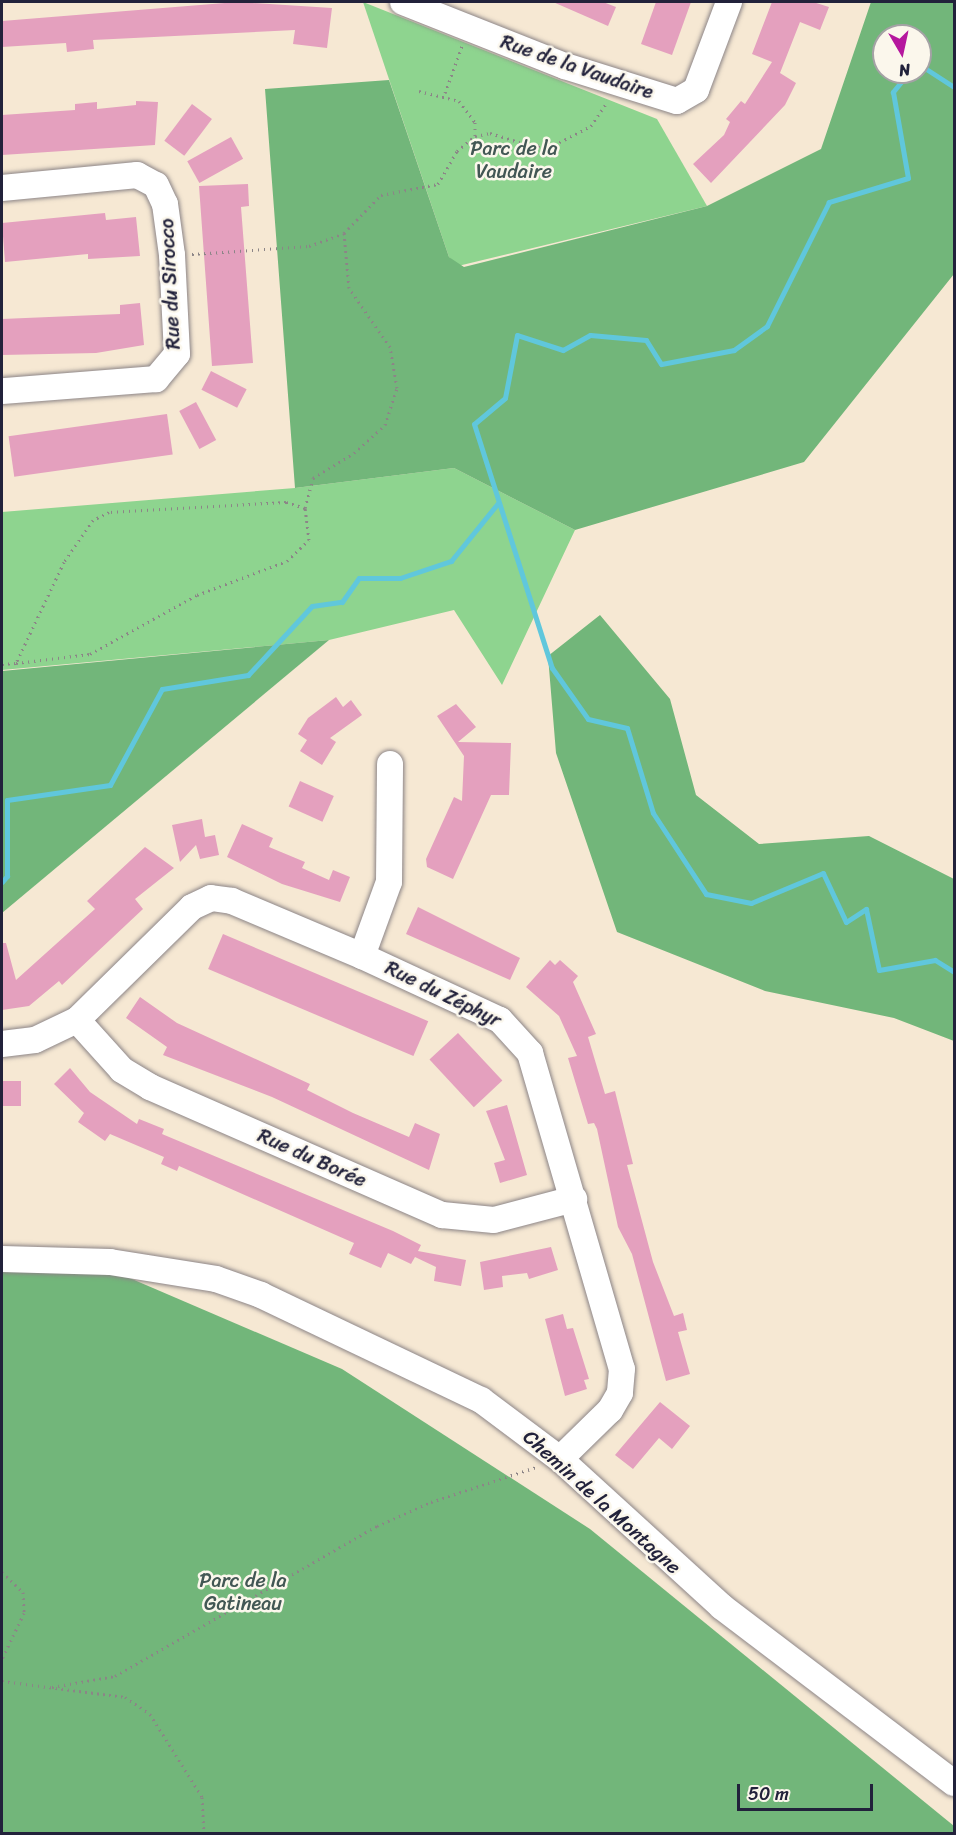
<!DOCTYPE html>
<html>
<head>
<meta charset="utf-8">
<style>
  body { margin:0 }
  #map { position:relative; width:956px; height:1835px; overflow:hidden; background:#f6e8d3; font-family:Sriracha,sans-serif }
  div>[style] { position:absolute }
  .green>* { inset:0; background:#8ed48f }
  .forest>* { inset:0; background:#72b67a }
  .stream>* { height:5px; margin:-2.5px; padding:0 2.5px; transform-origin:2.5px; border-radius:2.5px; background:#60c7dc }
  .building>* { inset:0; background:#e4a0be; transform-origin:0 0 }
  .path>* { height:3px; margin-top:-1.5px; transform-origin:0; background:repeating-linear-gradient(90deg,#8c8587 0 1.5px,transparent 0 6px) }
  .roads { filter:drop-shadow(0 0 2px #8c8587) drop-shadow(0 0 2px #8c8587) }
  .minor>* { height:26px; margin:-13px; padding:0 13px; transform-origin:13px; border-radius:13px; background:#fff }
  span { translate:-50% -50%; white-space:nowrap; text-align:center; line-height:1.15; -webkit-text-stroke:5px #fbf7ec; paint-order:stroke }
  .street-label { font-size:20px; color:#22223b }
  .park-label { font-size:20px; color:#425754 }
  .frame { position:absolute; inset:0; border:3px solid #22223b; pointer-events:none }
  .north { position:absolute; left:872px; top:24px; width:60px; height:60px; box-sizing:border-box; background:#fbf7ec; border:2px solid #a4a2a5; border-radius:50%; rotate:171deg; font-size:16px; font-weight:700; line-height:24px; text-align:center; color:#22223b }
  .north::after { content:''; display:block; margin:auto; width:21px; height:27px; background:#b5179e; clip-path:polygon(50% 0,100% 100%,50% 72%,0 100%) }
  .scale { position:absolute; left:737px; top:1784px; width:136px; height:27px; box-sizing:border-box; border:3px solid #22223b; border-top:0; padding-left:8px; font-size:18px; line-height:21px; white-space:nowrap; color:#22223b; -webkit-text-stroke:4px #fbf7ec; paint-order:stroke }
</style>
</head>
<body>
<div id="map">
  <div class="green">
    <div style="clip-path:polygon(363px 2px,657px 119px,707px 206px,458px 266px,449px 257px)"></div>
    <div style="clip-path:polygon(454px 468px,575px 530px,502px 685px,454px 610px,329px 640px,2px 670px,2px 512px,295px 488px)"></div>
  </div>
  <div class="forest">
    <div style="clip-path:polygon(evenodd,871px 2px,954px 2px,954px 274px,804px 462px,575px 530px,454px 468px,295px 488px,265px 89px,389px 80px,449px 257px,464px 267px,707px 206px,821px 149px,871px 2px,884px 36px,920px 36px,920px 72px,884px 72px,884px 36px)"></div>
    <div style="clip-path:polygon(600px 615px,670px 699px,696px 795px,759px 844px,869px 836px,954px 879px,954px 1041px,894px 1018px,765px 991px,617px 932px,556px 753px,548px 656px)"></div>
    <div style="clip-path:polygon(329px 640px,2px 913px,2px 671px)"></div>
    <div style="clip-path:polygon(2px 1251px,69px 1252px,342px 1369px,590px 1529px,954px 1826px,954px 1834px,2px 1834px)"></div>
  </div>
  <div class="stream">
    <div style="left:920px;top:65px;width:40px;rotate:32.9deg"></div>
    <div style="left:909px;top:72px;width:26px;rotate:129deg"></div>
    <div style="left:893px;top:92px;width:87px;rotate:80.1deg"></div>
    <div style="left:908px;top:178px;width:83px;rotate:163.1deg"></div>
    <div style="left:829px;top:202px;width:139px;rotate:116.6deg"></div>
    <div style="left:767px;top:326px;width:41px;rotate:144deg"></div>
    <div style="left:734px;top:350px;width:74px;rotate:169.1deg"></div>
    <div style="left:661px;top:364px;width:28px;rotate:-122deg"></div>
    <div style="left:646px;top:340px;width:56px;rotate:-174.9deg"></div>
    <div style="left:590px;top:335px;width:31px;rotate:151deg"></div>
    <div style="left:563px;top:350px;width:48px;rotate:-161.9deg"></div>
    <div style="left:517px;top:335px;width:64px;rotate:100.8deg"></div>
    <div style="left:505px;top:398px;width:40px;rotate:140deg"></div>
    <div style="left:474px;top:424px;width:256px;rotate:72.3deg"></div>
    <div style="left:552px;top:668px;width:62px;rotate:54.8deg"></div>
    <div style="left:588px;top:719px;width:40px;rotate:13deg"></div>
    <div style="left:627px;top:728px;width:89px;rotate:73deg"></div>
    <div style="left:653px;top:813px;width:97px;rotate:56.8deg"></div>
    <div style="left:706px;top:894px;width:46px;rotate:11.3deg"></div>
    <div style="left:751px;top:903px;width:78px;rotate:-22.6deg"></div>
    <div style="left:823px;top:873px;width:54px;rotate:64.9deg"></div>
    <div style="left:846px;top:922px;width:24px;rotate:-33deg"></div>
    <div style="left:866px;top:909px;width:62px;rotate:78deg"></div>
    <div style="left:879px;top:970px;width:57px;rotate:-10.1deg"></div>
    <div style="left:935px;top:960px;width:22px;rotate:32deg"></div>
    <div style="left:2px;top:882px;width:8px;rotate:-50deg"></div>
    <div style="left:7px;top:876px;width:76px;rotate:-90deg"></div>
    <div style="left:7px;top:800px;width:104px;rotate:-8.3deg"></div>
    <div style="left:110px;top:785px;width:109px;rotate:-61.6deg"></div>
    <div style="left:162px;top:689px;width:87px;rotate:-9.2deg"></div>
    <div style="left:248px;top:675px;width:94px;rotate:-47.2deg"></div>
    <div style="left:312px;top:606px;width:30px;rotate:-8deg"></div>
    <div style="left:342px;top:602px;width:29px;rotate:-55deg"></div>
    <div style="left:359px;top:578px;width:41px"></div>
    <div style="left:400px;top:578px;width:54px;rotate:-18.4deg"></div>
    <div style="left:451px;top:561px;width:75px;rotate:-51deg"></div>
  </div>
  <div class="building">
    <div style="clip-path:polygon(237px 2px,332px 8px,327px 48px,293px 44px,295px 30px,93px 40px,94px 49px,67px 52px,66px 43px,2px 47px,2px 21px)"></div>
    <div style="clip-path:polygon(553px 2px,603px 2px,616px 7px,608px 26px)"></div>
    <div style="clip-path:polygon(656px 2px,691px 2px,672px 55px,641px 44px)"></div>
    <div style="clip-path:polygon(772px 2px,813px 2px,829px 7px,820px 30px,800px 22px,780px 73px,796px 83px,785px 105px,711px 183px,693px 164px,724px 135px,730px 122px,726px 119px,741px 101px,745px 104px,772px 62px,752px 54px)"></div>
    <div style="clip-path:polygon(136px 101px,158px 102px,155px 145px,2px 155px,2px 115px,75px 110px,75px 104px,97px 102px,97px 109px,136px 105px)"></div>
    <div style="left:192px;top:104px;width:25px;height:46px;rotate:37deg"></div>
    <div style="left:231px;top:137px;width:25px;height:50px;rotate:61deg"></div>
    <div style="clip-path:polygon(248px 184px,249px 206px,241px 207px,253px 363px,212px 366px,199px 186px)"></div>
    <div style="clip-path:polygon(105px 213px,106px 220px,136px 217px,140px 256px,88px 259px,88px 254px,5px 262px,2px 223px)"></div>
    <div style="clip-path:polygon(140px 303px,144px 345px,96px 353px,2px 355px,2px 319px,120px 314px,120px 305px)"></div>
    <div style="left:211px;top:371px;width:40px;height:21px;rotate:27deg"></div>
    <div style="left:196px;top:402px;width:43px;height:19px;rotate:62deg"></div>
    <div style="left:167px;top:414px;width:41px;height:160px;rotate:82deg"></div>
    <div style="clip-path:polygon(336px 697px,343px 707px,351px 700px,362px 715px,330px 738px,336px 742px,322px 765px,300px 751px,307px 740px,298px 734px,308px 718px)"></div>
    <div style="clip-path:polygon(456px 704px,476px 727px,458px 742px,511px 743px,509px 795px,491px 795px,453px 879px,427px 867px,426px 859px,454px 797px,462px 801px,464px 756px,437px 716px)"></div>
    <div style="left:300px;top:781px;width:37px;height:28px;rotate:24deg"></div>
    <div style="clip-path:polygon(202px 819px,205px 837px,215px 835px,219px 855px,200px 859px,196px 845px,180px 862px,172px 825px)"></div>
    <div style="clip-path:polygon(242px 824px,273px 838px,269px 847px,305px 862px,302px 868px,329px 880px,333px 870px,350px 877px,340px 902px,282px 884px,227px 857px)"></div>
    <div style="clip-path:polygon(145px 847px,174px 868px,135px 899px,143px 909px,62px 985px,59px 981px,29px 1006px,2px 1010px,2px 943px,6px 943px,16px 980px,95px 909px,87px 901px)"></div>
    <div style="clip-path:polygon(418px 907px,520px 958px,510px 980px,406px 934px)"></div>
    <div style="left:223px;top:934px;width:223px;height:38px;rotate:23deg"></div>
    <div style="clip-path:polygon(550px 960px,555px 965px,560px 960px,578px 976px,573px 982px,596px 1034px,588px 1037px,605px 1094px,615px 1091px,633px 1164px,627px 1165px,653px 1262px,674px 1316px,683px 1313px,687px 1330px,678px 1332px,690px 1374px,666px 1381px,632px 1254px,618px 1227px,597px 1129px,594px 1123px,588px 1124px,568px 1058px,577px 1056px,559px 1016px,526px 987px)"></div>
    <div style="clip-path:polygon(140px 997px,177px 1023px,310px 1084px,307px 1090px,353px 1113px,409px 1137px,415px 1123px,440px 1134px,429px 1170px,272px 1097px,163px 1055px,167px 1047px,126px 1018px)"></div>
    <div style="left:458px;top:1033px;width:65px;height:39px;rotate:47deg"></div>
    <div style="clip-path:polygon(70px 1068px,90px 1092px,137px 1124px,139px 1119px,164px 1129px,162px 1134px,393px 1231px,421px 1245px,418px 1251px,466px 1260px,461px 1286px,434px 1281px,436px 1267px,415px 1257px,411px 1264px,388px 1253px,381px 1268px,349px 1254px,354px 1243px,179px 1166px,177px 1171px,161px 1164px,164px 1157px,110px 1134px,105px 1141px,78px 1122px,84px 1113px,54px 1084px)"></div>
    <div style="left:2px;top:1081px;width:19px;height:25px"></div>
    <div style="clip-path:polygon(507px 1105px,527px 1175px,500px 1183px,494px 1163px,505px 1160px,486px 1111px)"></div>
    <div style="clip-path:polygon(551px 1247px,558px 1270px,529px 1279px,527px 1273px,502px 1276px,503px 1287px,484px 1290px,480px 1262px)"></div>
    <div style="clip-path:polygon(563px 1314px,567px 1329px,573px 1328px,589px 1379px,584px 1380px,587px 1389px,565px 1396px,545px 1319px)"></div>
    <div style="clip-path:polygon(660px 1402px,690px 1426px,672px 1449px,659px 1438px,633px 1469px,615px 1455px)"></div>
  </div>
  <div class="path">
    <div style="left:419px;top:91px;width:41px;rotate:14deg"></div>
    <div style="left:459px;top:101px;width:26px;rotate:53deg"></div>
    <div style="left:475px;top:122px;width:14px;rotate:90deg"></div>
    <div style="left:445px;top:93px;width:50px;rotate:-70.1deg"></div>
    <div style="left:192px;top:254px;width:117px;rotate:-3.9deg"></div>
    <div style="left:309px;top:246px;width:37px;rotate:-20deg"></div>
    <div style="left:344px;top:233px;width:53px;rotate:-45.8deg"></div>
    <div style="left:381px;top:195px;width:58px;rotate:-10.9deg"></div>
    <div style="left:438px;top:184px;width:38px;rotate:-60deg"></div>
    <div style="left:457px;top:151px;width:23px;rotate:-40deg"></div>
    <div style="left:475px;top:136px;width:15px;rotate:-11deg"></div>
    <div style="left:490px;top:133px;width:44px;rotate:17.2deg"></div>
    <div style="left:532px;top:146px;width:22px;rotate:-3deg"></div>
    <div style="left:554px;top:145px;width:42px;rotate:-27.2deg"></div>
    <div style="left:591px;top:126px;width:30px;rotate:-56deg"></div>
    <div style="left:305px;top:508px;width:31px;rotate:-75deg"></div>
    <div style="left:313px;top:478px;width:48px;rotate:-31.4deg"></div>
    <div style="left:354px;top:453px;width:42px;rotate:-42.1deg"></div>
    <div style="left:385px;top:425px;width:39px;rotate:-72deg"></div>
    <div style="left:397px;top:388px;width:42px;rotate:-99.7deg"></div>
    <div style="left:390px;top:347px;width:72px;rotate:-124.8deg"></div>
    <div style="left:349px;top:288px;width:55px;rotate:-95.2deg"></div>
    <div style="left:2px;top:664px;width:14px;rotate:-4deg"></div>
    <div style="left:16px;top:663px;width:75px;rotate:-6.9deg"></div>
    <div style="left:90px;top:654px;width:122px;rotate:-28.9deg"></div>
    <div style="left:197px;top:595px;width:96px;rotate:-20.7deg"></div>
    <div style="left:287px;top:561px;width:30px;rotate:-44deg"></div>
    <div style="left:309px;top:540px;width:32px;rotate:-97deg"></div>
    <div style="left:305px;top:508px;width:20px;rotate:-162deg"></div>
    <div style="left:286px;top:502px;width:177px;rotate:176.8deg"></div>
    <div style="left:109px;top:512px;width:18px;rotate:153deg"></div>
    <div style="left:93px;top:520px;width:51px;rotate:124.6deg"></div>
    <div style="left:64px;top:562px;width:112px;rotate:115.4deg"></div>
    <div style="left:2px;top:1572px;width:29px;rotate:44deg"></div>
    <div style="left:23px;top:1592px;width:21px;rotate:87deg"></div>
    <div style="left:24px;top:1613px;width:51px;rotate:115.6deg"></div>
    <div style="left:2px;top:1681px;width:124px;rotate:7.4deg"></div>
    <div style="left:125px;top:1697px;width:30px;rotate:34deg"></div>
    <div style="left:150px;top:1714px;width:98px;rotate:57.9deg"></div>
    <div style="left:202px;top:1797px;width:37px;rotate:87deg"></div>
    <div style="left:52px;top:1687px;width:64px;rotate:-9.9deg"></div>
    <div style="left:115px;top:1676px;width:302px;rotate:-29.8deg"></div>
    <div style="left:377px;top:1526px;width:59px;rotate:-24deg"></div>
    <div style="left:431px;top:1502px;width:111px;rotate:-18.4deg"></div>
  </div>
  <div class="roads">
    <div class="minor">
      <div style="left:403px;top:2px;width:174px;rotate:21.6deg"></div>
      <div style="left:565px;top:66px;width:117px;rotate:17.4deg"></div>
      <div style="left:677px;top:101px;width:22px;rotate:-30deg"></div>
      <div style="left:696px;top:90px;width:94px;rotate:-69.4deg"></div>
      <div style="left:2px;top:188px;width:136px;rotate:-5.5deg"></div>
      <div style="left:137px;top:175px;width:21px;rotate:28deg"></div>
      <div style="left:156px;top:185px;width:21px;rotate:65deg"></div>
      <div style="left:165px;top:204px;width:51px;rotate:82.2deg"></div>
      <div style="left:172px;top:255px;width:99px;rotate:87.1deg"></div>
      <div style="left:177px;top:354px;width:33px;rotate:130deg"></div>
      <div style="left:156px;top:379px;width:154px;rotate:175.5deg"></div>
      <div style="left:362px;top:956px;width:79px;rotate:-70deg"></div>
      <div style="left:389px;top:882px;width:118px;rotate:-89.5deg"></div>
      <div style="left:77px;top:1020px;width:67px;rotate:48deg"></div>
      <div style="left:122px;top:1070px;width:33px;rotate:31deg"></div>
      <div style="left:150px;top:1087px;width:319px;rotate:23.7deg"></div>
      <div style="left:442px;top:1215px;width:52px;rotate:5.5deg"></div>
      <div style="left:494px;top:1220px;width:83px;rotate:-14.7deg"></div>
      <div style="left:2px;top:1044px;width:33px;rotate:-7deg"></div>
      <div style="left:35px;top:1040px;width:47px;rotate:-25.5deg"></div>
      <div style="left:77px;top:1020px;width:161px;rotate:-44.5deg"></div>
      <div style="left:192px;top:907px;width:21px;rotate:-25deg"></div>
      <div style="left:211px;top:898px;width:21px;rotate:8deg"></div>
      <div style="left:232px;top:901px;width:141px;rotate:22.9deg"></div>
      <div style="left:362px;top:956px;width:152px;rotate:24.9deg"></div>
      <div style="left:500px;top:1020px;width:45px;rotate:47.7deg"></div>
      <div style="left:530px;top:1053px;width:329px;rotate:73.8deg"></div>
      <div style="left:622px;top:1369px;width:24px;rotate:95deg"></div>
      <div style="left:620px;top:1393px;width:20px;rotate:120deg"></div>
      <div style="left:610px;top:1410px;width:70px;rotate:135.6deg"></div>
      <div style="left:2px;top:1259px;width:108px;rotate:1.6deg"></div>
      <div style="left:110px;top:1262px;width:107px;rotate:9.1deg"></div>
      <div style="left:216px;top:1279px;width:48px;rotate:19.6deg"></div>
      <div style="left:261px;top:1295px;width:244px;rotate:25.5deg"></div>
      <div style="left:481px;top:1400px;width:99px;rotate:36.8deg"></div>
      <div style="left:560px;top:1459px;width:219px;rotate:42.4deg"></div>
      <div style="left:722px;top:1607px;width:291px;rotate:37.2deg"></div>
    </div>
  </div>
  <div class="street-label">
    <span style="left:577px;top:67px;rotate:19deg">Rue de la Vaudaire</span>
    <span style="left:170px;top:284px;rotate:-93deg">Rue du Sirocco</span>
    <span style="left:443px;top:994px;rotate:26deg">Rue du Zéphyr</span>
    <span style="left:312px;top:1158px;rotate:24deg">Rue du Borée</span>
    <span style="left:602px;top:1502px;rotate:42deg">Chemin de la Montagne</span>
  </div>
  <div class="park-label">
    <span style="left:514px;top:160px">Parc de la<br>Vaudaire</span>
    <span style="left:243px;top:1592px">Parc de la<br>Gatineau</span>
  </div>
  <div class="frame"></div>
  <div class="north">N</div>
  <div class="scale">50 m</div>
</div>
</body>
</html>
